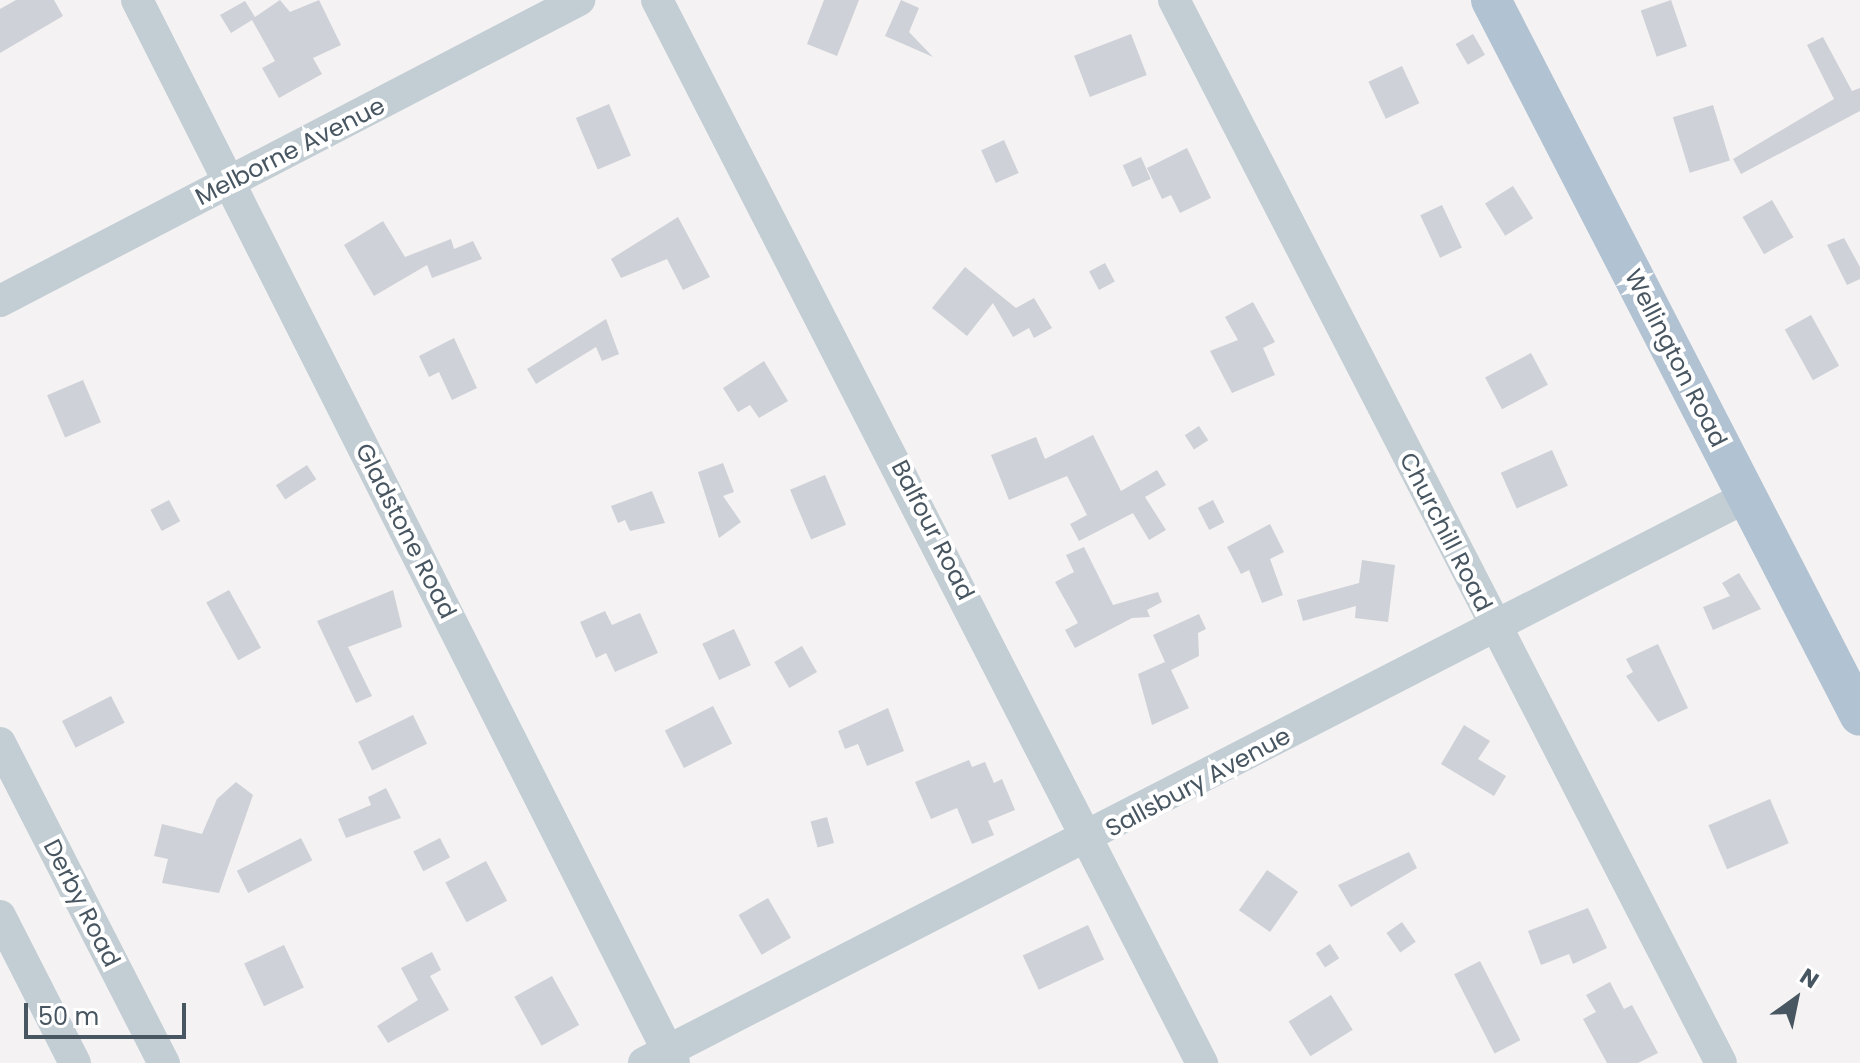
<!DOCTYPE html>
<html>
<head>
<meta charset="utf-8">
<style>
  body { margin:0 }
  #map { position:relative; width:1860px; height:1063px; overflow:hidden; background:#f4f2f2; font-family:Poppins,sans-serif }
  div>[style] { position:absolute }
  .building>* { inset:0; background:#ced1d7; transform-origin:0 0 }
  .minor>* { height:32px; margin:-16px; padding:0 16px; transform-origin:16px; border-radius:16px; background:#c2cdd4 }
  .major>* { height:40px; margin:-20px; padding:0 20px; transform-origin:20px; border-radius:20px; background:#b1c2d2 }
  span { translate:-50% -50%; white-space:nowrap; text-align:center; line-height:1.15; -webkit-text-stroke:8px #fff; paint-order:stroke }
  .street-label { font-size:24px; color:#485661 }
  .north { position:absolute; left:1756px; top:959px; width:80px; height:80px; -webkit-text-stroke:6px #fff; paint-order:stroke; rotate:33deg; font-size:22px; font-weight:700; line-height:32px; text-align:center; color:#485661 }
  .north::after { content:''; display:block; margin:auto; width:28px; height:36px; background:#485661; clip-path:polygon(50% 0,100% 100%,50% 72%,0 100%) }
  .scale { position:absolute; left:24px; top:1003px; width:162px; height:36px; box-sizing:border-box; border:4px solid #485661; border-top:0; padding-left:10px; font-size:24px; line-height:28px; white-space:nowrap; color:#485661; -webkit-text-stroke:6px #fff; paint-order:stroke }
</style>
</head>
<body>
<div id="map">
  <div class="building">
    <div style="clip-path:polygon(16px 0,54px 0,63px 16px,0 53px,0 9px)"></div>
    <div style="clip-path:polygon(280px 0,290px 12px,319px 0,341px 45px,313px 58px,322px 74px,279px 98px,262px 68px,275px 61px,252px 20px,231px 33px,220px 15px,245px 1px,255px 17px)"></div>
    <div style="clip-path:polygon(824px 0,859px 0,837px 56px,807px 44px)"></div>
    <div style="clip-path:polygon(901px 0,919px 8px,909px 32px,933px 57px,885px 36px)"></div>
    <div style="left:1671px;top:0;width:49px;height:32px;rotate:71deg"></div>
    <div style="left:1131px;top:34px;width:44px;height:61px;rotate:69deg"></div>
    <div style="left:1473px;top:34px;width:24px;height:20px;rotate:60deg"></div>
    <div style="clip-path:polygon(1823px 37px,1852px 91px,1860px 88px,1860px 111px,1741px 174px,1733px 159px,1834px 99px,1807px 45px)"></div>
    <div style="left:1402px;top:66px;width:41px;height:37px;rotate:65deg"></div>
    <div style="left:609px;top:104px;width:56px;height:36px;rotate:67deg"></div>
    <div style="left:1713px;top:105px;width:58px;height:42px;rotate:73deg"></div>
    <div style="left:1004px;top:140px;width:36px;height:25px;rotate:66deg"></div>
    <div style="clip-path:polygon(1187px 148px,1211px 198px,1180px 213px,1171px 195px,1162px 199px,1147px 168px)"></div>
    <div style="left:1141px;top:157px;width:24px;height:20px;rotate:66deg"></div>
    <div style="left:1513px;top:186px;width:38px;height:33px;rotate:58deg"></div>
    <div style="left:1772px;top:200px;width:43px;height:34px;rotate:60deg"></div>
    <div style="left:1442px;top:205px;width:47px;height:24px;rotate:65deg"></div>
    <div style="clip-path:polygon(678px 217px,710px 277px,683px 290px,667px 259px,621px 278px,611px 259px)"></div>
    <div style="clip-path:polygon(383px 221px,405px 257px,451px 239px,454px 249px,473px 241px,482px 259px,432px 278px,427px 265px,374px 296px,344px 245px)"></div>
    <div style="clip-path:polygon(1844px 238px,1860px 267px,1860px 279px,1847px 285px,1827px 245px)"></div>
    <div style="left:1105px;top:263px;width:21px;height:18px;rotate:62deg"></div>
    <div style="clip-path:polygon(965px 267px,1016px 308px,1034px 298px,1052px 328px,1034px 338px,1029px 328px,1013px 337px,993px 303px,967px 336px,932px 308px)"></div>
    <div style="clip-path:polygon(1253px 302px,1275px 342px,1263px 348px,1275px 375px,1232px 393px,1210px 351px,1238px 340px,1225px 317px)"></div>
    <div style="left:1811px;top:315px;width:58px;height:30px;rotate:61deg"></div>
    <div style="clip-path:polygon(606px 319px,619px 354px,602px 361px,596px 347px,536px 384px,527px 369px)"></div>
    <div style="clip-path:polygon(454px 338px,477px 388px,452px 400px,439px 372px,429px 377px,419px 356px)"></div>
    <div style="left:1531px;top:353px;width:36px;height:52px;rotate:62deg"></div>
    <div style="clip-path:polygon(764px 361px,788px 401px,759px 418px,750px 405px,738px 412px,723px 388px)"></div>
    <div style="left:83px;top:380px;width:46px;height:39px;rotate:67deg"></div>
    <div style="left:1199px;top:426px;width:17px;height:17px;rotate:57deg"></div>
    <div style="clip-path:polygon(1093px 435px,1121px 491px,1157px 470px,1166px 485px,1145px 497px,1166px 530px,1149px 540px,1133px 513px,1079px 541px,1070px 524px,1087px 515px,1067px 476px,1009px 500px,991px 455px,1036px 437px,1045px 459px)"></div>
    <div style="left:1552px;top:450px;width:39px;height:56px;rotate:66deg"></div>
    <div style="clip-path:polygon(723px 463px,734px 492px,723px 496px,741px 522px,719px 538px,698px 472px)"></div>
    <div style="left:307px;top:465px;width:17px;height:37px;rotate:57deg"></div>
    <div style="left:825px;top:475px;width:54px;height:38px;rotate:67deg"></div>
    <div style="clip-path:polygon(652px 491px,665px 523px,630px 531px,625px 520px,618px 523px,611px 506px)"></div>
    <div style="left:169px;top:500px;width:24px;height:21px;rotate:62deg"></div>
    <div style="left:1213px;top:500px;width:25px;height:17px;rotate:63deg"></div>
    <div style="clip-path:polygon(1270px 524px,1284px 552px,1270px 559px,1283px 595px,1262px 603px,1249px 570px,1241px 574px,1227px 547px)"></div>
    <div style="clip-path:polygon(1084px 547px,1113px 605px,1158px 592px,1162px 602px,1147px 610px,1150px 617px,1132px 618px,1075px 648px,1065px 630px,1078px 623px,1055px 582px,1074px 572px,1066px 555px)"></div>
    <div style="clip-path:polygon(1362px 560px,1395px 565px,1388px 622px,1355px 618px,1356px 606px,1303px 621px,1297px 600px,1359px 583px)"></div>
    <div style="clip-path:polygon(1739px 573px,1761px 609px,1713px 630px,1703px 607px,1730px 596px,1722px 583px)"></div>
    <div style="left:229px;top:590px;width:66px;height:26px;rotate:61deg"></div>
    <div style="clip-path:polygon(393px 590px,402px 627px,348px 647px,372px 696px,356px 703px,317px 621px)"></div>
    <div style="clip-path:polygon(605px 611px,612px 625px,640px 613px,658px 653px,615px 672px,606px 653px,596px 658px,580px 622px)"></div>
    <div style="clip-path:polygon(1199px 614px,1206px 629px,1198px 633px,1199px 656px,1171px 670px,1189px 708px,1152px 725px,1138px 674px,1165px 662px,1153px 635px)"></div>
    <div style="left:734px;top:629px;width:40px;height:35px;rotate:65deg"></div>
    <div style="clip-path:polygon(1658px 644px,1688px 708px,1658px 722px,1626px 676px,1633px 672px,1626px 659px)"></div>
    <div style="left:802px;top:646px;width:30px;height:32px;rotate:60deg"></div>
    <div style="left:111px;top:696px;width:30px;height:55px;rotate:63deg"></div>
    <div style="left:713px;top:706px;width:42px;height:54px;rotate:63deg"></div>
    <div style="clip-path:polygon(888px 708px,904px 751px,867px 766px,858px 744px,845px 749px,838px 731px)"></div>
    <div style="left:413px;top:715px;width:32px;height:61px;rotate:64deg"></div>
    <div style="clip-path:polygon(1464px 725px,1490px 741px,1478px 759px,1506px 776px,1494px 796px,1441px 764px)"></div>
    <div style="clip-path:polygon(969px 760px,972px 767px,985px 762px,994px 783px,1002px 779px,1015px 810px,988px 821px,994px 835px,972px 844px,957px 808px,931px 819px,915px 782px)"></div>
    <div style="clip-path:polygon(236px 782px,253px 795px,219px 893px,162px 883px,168px 859px,154px 856px,162px 824px,202px 834px,217px 799px)"></div>
    <div style="clip-path:polygon(386px 788px,401px 818px,346px 838px,338px 819px,371px 805px,368px 797px)"></div>
    <div style="left:1770px;top:799px;width:48px;height:67px;rotate:67deg"></div>
    <div style="left:827px;top:817px;width:27px;height:17px;rotate:75deg"></div>
    <div style="left:301px;top:838px;width:25px;height:72px;rotate:63deg"></div>
    <div style="left:440px;top:838px;width:22px;height:30px;rotate:63deg"></div>
    <div style="clip-path:polygon(1409px 852px,1417px 868px,1351px 907px,1338px 885px)"></div>
    <div style="left:486px;top:861px;width:45px;height:46px;rotate:62deg"></div>
    <div style="left:1267px;top:870px;width:38px;height:49px;rotate:35deg"></div>
    <div style="left:768px;top:898px;width:46px;height:34px;rotate:60deg"></div>
    <div style="clip-path:polygon(1588px 908px,1607px 948px,1573px 964px,1569px 954px,1541px 965px,1528px 931px)"></div>
    <div style="left:1402px;top:922px;width:24px;height:19px;rotate:55deg"></div>
    <div style="left:1088px;top:925px;width:38px;height:72px;rotate:65deg"></div>
    <div style="left:1330px;top:944px;width:17px;height:17px;rotate:57deg"></div>
    <div style="left:284px;top:945px;width:47px;height:44px;rotate:65deg"></div>
    <div style="clip-path:polygon(432px 952px,441px 970px,430px 976px,449px 1010px,388px 1043px,377px 1026px,418px 1000px,401px 968px)"></div>
    <div style="left:1480px;top:961px;width:89px;height:29px;rotate:63deg"></div>
    <div style="left:552px;top:976px;width:56px;height:43px;rotate:61deg"></div>
    <div style="clip-path:polygon(1610px 982px,1624px 1009px,1632px 1005px,1658px 1053px,1638px 1063px,1607px 1063px,1583px 1019px,1596px 1012px,1586px 995px)"></div>
    <div style="left:1331px;top:995px;width:41px;height:50px;rotate:58deg"></div>
  </div>
  <div class="minor">
    <div style="left:137px;top:0;width:1191px;rotate:63.2deg"></div>
    <div style="left:657px;top:0;width:1195px;rotate:62.86deg"></div>
    <div style="left:1174px;top:0;width:1195px;rotate:62.77deg"></div>
    <div style="left:0;top:301px;width:653px;rotate:-27.47deg"></div>
    <div style="left:0;top:743px;width:360px;rotate:62.9deg"></div>
    <div style="left:0;top:916px;width:165px;rotate:63deg"></div>
    <div style="left:644px;top:1063px;width:1241px;rotate:-27.18deg"></div>
  </div>
  <div class="major">
    <div style="left:1491px;top:0;width:805px;rotate:62.74deg"></div>
  </div>
  <div class="street-label">
    <span style="left:290px;top:151px;rotate:-27deg">Melborne Avenue</span>
    <span style="left:1676px;top:358px;rotate:63deg">Wellington Road</span>
    <span style="left:933px;top:530px;rotate:63deg">Balfour Road</span>
    <span style="left:406px;top:531px;rotate:63deg">Gladstone Road</span>
    <span style="left:1446px;top:532px;rotate:63deg">Churchill Road</span>
    <span style="left:1198px;top:782px;rotate:-28deg">Sallsbury Avenue</span>
    <span style="left:82px;top:903px;rotate:63deg">Derby Road</span>
  </div>
  <div class="north">N</div>
  <div class="scale">50 m</div>
</div>
</body>
</html>
